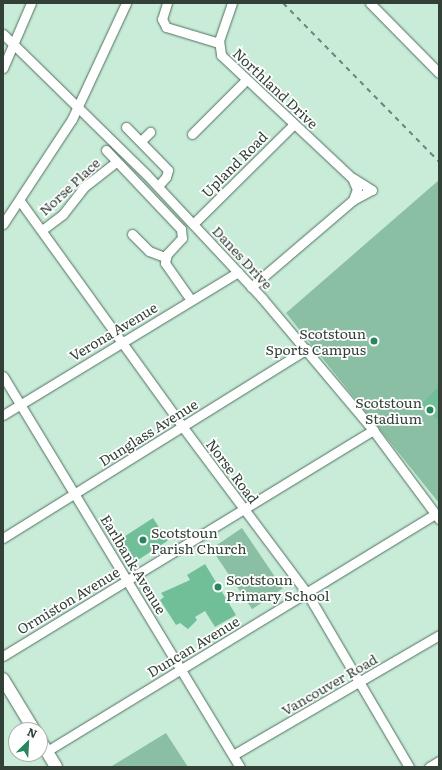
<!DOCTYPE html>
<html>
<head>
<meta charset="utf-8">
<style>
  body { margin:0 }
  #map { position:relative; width:442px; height:770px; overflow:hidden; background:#c8ecd8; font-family:Literata,serif }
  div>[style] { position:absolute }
  .green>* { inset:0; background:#8abfa3; transform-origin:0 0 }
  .building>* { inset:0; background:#71bf98; transform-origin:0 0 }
  .roads { filter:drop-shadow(0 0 1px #50705f) drop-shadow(0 0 1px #50705f) }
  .minor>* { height:9px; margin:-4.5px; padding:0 4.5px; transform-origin:4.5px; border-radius:4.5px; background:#fff }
  .major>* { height:12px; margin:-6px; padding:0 6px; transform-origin:6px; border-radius:6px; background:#fff }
  .rail>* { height:2px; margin-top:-1px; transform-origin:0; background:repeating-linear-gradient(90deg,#6e8578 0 5px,transparent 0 10px) }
  .dots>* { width:11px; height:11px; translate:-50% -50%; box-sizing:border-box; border:2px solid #fff; border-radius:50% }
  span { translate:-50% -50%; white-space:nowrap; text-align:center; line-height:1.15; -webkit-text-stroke:3.5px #fff; paint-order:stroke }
  .street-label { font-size:14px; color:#324038 }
  .poi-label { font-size:14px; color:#324038 }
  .right { translate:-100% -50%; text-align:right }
  .left { translate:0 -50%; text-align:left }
  .frame { position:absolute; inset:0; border:4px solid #324038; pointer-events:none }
  .north { position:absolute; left:8px; top:722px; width:40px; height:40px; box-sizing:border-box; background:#fff; border:1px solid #adb3af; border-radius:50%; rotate:24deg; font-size:11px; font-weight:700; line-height:16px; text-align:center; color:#324038 }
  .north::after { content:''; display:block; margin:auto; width:14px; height:18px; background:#28875f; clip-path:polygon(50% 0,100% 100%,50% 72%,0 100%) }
</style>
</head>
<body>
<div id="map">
  <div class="green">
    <div style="clip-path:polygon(439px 180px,439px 503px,286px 313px)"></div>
    <div style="left:242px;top:528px;width:73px;height:37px;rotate:56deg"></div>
    <div style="clip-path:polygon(166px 733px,188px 767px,113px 767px,112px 766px)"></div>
  </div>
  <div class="building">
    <div style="clip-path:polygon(439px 386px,439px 421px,421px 405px)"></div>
    <div style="left:153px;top:518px;width:27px;height:41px;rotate:57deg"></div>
    <div style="clip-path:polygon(205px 564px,236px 615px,215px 627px,205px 611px,195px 617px,197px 620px,188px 629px,180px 623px,176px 625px,160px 600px,164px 597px,161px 593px,190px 580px,187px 575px)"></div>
  </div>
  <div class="roads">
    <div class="minor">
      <div style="left:167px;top:3px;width:17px;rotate:107deg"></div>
      <div style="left:162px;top:19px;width:9px;rotate:63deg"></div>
      <div style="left:166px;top:27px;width:55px;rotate:16.8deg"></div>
      <div style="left:232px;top:3px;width:39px;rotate:109deg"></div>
      <div style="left:219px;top:40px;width:15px;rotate:82deg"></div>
      <div style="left:221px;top:55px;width:180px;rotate:43.2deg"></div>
      <div style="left:352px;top:178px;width:12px;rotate:66deg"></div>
      <div style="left:357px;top:189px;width:12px;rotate:110deg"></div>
      <div style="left:353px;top:200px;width:134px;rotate:139.5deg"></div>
      <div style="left:370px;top:3px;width:98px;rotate:45.4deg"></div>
      <div style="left:3px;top:34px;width:200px;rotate:44.4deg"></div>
      <div style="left:146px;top:174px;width:170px;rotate:46.9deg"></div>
      <div style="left:262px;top:298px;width:172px;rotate:49.9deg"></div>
      <div style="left:373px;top:430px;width:111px;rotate:53.4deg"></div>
      <div style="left:3px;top:68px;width:71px;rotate:-66.7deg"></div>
      <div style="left:126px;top:127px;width:60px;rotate:45.7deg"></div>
      <div style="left:168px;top:170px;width:7px;rotate:106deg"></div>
      <div style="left:166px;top:177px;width:12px;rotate:132deg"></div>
      <div style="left:192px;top:134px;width:76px;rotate:-45deg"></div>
      <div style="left:141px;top:141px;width:13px;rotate:-45deg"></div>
      <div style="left:106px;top:150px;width:109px;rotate:46.5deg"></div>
      <div style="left:181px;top:229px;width:9px;rotate:84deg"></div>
      <div style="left:182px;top:238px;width:22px;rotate:133deg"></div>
      <div style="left:167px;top:254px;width:9px;rotate:103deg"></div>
      <div style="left:165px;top:263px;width:45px;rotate:54.9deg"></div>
      <div style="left:353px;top:200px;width:21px;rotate:-28deg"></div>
      <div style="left:372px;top:190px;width:22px;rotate:-148deg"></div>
      <div style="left:20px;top:201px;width:277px;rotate:54.2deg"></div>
      <div style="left:182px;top:426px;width:209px;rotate:53.2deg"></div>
      <div style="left:307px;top:593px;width:202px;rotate:59.6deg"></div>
      <div style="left:3px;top:224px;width:126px;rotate:-56.7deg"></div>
      <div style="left:72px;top:119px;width:128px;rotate:-65deg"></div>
      <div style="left:193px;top:224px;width:142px;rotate:-44.7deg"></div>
      <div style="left:42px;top:230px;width:26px;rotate:-37deg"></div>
      <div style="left:63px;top:214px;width:34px;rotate:-52deg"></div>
      <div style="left:84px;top:187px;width:39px;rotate:-38deg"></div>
      <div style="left:132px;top:234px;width:24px;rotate:45deg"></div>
      <div style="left:149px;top:251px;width:17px;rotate:21deg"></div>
      <div style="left:3px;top:376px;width:457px;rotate:58.8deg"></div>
      <div style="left:3px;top:415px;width:275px;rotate:-31.3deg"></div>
      <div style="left:3px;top:538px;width:358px;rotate:-31.9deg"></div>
      <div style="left:3px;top:656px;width:434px;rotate:-31.4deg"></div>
      <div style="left:47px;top:751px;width:455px;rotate:-31.4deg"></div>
      <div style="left:233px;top:755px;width:238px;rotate:-30.2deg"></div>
      <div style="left:429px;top:767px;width:12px;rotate:-31deg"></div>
    </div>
    <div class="major">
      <div style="left:3px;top:679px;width:60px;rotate:58.7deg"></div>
      <div style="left:40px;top:740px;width:31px;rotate:59deg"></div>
    </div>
  </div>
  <div class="rail">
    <div style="left:283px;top:3px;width:223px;rotate:45.5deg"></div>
  </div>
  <div class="dots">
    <div style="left:374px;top:341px;background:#28875f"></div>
    <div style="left:430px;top:410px;background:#28875f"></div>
    <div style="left:143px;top:540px;background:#28875f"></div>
    <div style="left:218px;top:587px;background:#28875f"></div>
  </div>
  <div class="street-label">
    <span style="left:276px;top:88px;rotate:43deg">Northland Drive</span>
    <span style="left:234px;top:164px;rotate:-45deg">Upland Road</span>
    <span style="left:69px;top:186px;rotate:-43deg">Norse Place</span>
    <span style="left:243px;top:257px;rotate:47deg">Danes Drive</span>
    <span style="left:113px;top:331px;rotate:-31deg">Verona Avenue</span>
    <span style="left:148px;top:432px;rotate:-32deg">Dunglass Avenue</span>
    <span style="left:233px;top:471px;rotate:53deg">Norse Road</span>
    <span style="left:134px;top:564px;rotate:59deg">Earlbank Avenue</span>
    <span style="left:68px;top:600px;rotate:-31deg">Ormiston Avenue</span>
    <span style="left:193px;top:646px;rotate:-31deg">Duncan Avenue</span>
    <span style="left:329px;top:684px;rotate:-30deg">Vancouver Road</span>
  </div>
  <div class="poi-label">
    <span class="right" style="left:366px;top:341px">Scotstoun<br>Sports Campus</span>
    <span class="right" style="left:422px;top:410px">Scotstoun<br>Stadium</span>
    <span class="left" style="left:151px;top:540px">Scotstoun<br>Parish Church</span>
    <span class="left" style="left:226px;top:587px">Scotstoun<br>Primary School</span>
  </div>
  <div class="frame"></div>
  <div class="north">N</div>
</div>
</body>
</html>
